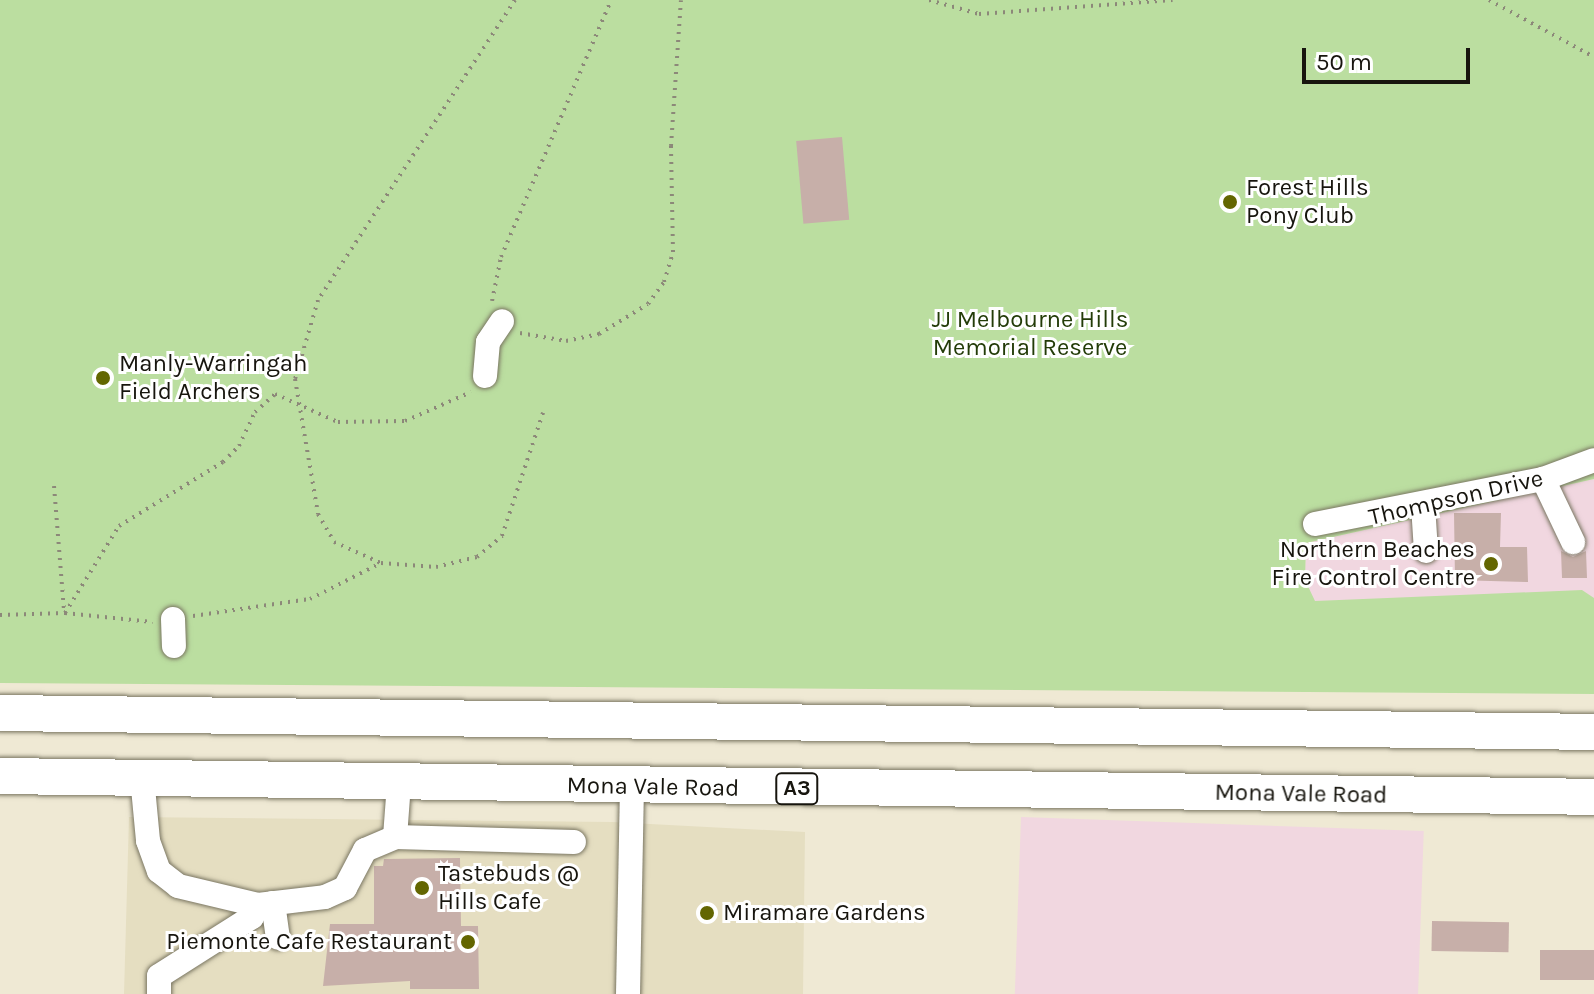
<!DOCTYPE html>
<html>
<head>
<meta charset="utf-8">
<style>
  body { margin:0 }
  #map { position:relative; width:1594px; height:994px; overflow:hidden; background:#efe9d4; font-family:Karla,sans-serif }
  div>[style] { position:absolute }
  .built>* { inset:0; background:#e5dec1 }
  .industrial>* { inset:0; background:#f1d7e0; transform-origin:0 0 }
  .green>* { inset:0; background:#bbdea0 }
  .building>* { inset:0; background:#c7afa9; transform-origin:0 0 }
  .path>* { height:4px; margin-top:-2px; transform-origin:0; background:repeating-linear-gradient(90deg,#8c8879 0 2px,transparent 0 8px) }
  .roads { filter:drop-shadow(0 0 2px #7a7662) drop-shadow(0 0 2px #7a7662) }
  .minor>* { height:24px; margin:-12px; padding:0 12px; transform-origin:12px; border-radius:12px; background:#fff }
  .highway>* { height:36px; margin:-18px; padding:0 18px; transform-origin:18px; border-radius:18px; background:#fff }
  .dots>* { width:22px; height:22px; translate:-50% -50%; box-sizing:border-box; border:4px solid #fff; border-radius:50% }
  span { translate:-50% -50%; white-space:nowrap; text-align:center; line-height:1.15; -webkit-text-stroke:6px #fff; paint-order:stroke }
  .shield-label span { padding:2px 6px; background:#fff; border:2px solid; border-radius:6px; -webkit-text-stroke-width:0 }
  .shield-label { font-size:22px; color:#17150e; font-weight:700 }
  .poi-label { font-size:24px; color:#17150e }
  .left { translate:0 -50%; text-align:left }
  .right { translate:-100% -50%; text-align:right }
  .park-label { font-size:24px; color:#233c08 }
  .street-label { font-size:24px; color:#17150e }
  .scale { position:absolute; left:1302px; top:48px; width:168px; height:36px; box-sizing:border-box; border:4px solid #17150e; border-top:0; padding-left:10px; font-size:24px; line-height:28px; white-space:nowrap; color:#17150e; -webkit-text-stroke:6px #fff; paint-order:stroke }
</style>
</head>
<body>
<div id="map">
  <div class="built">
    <div style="clip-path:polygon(129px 817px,612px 822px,805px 832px,803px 994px,124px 994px)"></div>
  </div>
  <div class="industrial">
    <div style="clip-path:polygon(1594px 479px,1594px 678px,1302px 674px,1306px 543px)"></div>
    <div style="left:1021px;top:817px;width:403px;height:177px;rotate:2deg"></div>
  </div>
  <div class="green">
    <div style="clip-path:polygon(0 0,1594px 0,1594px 479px,1306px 543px,1305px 580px,1315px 601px,1582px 590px,1594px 598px,1594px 694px,0 683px)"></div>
  </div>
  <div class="building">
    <div style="left:842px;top:137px;width:83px;height:46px;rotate:85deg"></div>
    <div style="clip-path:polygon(1454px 513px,1501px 513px,1500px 547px,1527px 547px,1528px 582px,1455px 580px)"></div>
    <div style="clip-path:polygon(1561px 551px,1573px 557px,1586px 551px,1587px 578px,1562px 578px)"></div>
    <div style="clip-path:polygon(460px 858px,461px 926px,478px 926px,479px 989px,410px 989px,410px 981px,323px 986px,330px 924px,374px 924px,374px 866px,383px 866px,384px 859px)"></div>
    <div style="left:1432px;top:921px;width:77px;height:30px;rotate:1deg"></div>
    <div style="left:1594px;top:950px;width:30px;height:54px;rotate:90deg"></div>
  </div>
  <div class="path">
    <div style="left:515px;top:0;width:359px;rotate:123.3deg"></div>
    <div style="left:318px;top:300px;width:82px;rotate:106.2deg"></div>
    <div style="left:295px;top:379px;width:137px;rotate:80.3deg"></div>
    <div style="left:318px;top:514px;width:32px;rotate:60deg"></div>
    <div style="left:334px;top:542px;width:51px;rotate:24.1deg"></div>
    <div style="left:381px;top:563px;width:55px;rotate:4.2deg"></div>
    <div style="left:436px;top:567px;width:42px;rotate:-13.7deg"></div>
    <div style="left:477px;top:557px;width:33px;rotate:-40deg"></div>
    <div style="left:502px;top:536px;width:130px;rotate:-71.6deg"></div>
    <div style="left:929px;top:0;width:52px;rotate:15.6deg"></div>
    <div style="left:979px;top:14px;width:194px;rotate:-4.1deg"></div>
    <div style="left:1489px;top:0;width:119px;rotate:28.5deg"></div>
    <div style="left:492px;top:301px;width:45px;rotate:-78.4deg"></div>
    <div style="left:501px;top:257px;width:280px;rotate:-66.8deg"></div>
    <div style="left:520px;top:333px;width:47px;rotate:9.9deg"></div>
    <div style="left:566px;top:341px;width:34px;rotate:-12deg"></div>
    <div style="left:599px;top:334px;width:57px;rotate:-31.5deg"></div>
    <div style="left:648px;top:304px;width:27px;rotate:-54deg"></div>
    <div style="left:664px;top:282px;width:31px;rotate:-73deg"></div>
    <div style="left:673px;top:252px;width:106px;rotate:-91.1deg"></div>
    <div style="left:671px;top:146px;width:146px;rotate:-86.1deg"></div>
    <div style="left:54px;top:486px;width:125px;rotate:85.4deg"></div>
    <div style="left:65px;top:613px;width:102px;rotate:-58.2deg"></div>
    <div style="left:119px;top:526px;width:122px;rotate:-31.6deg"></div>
    <div style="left:223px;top:462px;width:23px;rotate:-45deg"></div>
    <div style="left:239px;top:446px;width:38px;rotate:-65deg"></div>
    <div style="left:255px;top:412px;width:27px;rotate:-42deg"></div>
    <div style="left:275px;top:394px;width:69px;rotate:24deg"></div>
    <div style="left:338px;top:422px;width:67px;rotate:-0.9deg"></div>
    <div style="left:405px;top:421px;width:72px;rotate:-23.7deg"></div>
    <div style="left:0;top:615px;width:65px;rotate:-1.8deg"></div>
    <div style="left:65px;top:613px;width:88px;rotate:5.8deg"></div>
    <div style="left:193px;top:616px;width:118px;rotate:-8.3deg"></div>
    <div style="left:310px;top:599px;width:80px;rotate:-26.9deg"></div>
  </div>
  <div class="roads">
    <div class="minor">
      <div style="left:485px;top:376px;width:34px;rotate:-85deg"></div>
      <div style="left:488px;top:342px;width:25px;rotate:-56deg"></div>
      <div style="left:1543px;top:479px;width:70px;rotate:64.5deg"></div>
      <div style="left:1423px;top:505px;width:46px;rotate:86.3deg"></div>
      <div style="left:1315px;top:524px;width:232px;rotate:-11.2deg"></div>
      <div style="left:1543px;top:479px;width:54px;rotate:-20.4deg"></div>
      <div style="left:173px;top:619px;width:27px;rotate:88deg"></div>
      <div style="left:142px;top:777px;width:64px;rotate:84.6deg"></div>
      <div style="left:148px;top:841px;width:32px;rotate:70deg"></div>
      <div style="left:159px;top:871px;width:24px;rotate:38deg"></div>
      <div style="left:178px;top:886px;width:82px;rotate:13.4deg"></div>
      <div style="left:258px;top:905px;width:67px;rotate:-6.8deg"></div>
      <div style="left:325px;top:897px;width:22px;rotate:-24deg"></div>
      <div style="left:345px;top:888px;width:43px;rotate:-62.2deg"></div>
      <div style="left:365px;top:850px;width:33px;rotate:-23deg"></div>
      <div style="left:395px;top:837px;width:53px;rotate:-85.7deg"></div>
      <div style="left:395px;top:837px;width:179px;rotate:1.6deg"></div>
      <div style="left:273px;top:903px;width:35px;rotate:82deg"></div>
      <div style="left:159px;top:994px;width:18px;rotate:-90deg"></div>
      <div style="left:159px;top:976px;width:110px;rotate:-32.4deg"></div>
      <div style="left:252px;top:917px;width:13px;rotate:-63deg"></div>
      <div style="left:628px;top:994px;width:207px;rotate:-88.9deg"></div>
    </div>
    <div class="highway">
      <div style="left:0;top:713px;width:1594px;rotate:0.68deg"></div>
      <div style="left:0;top:776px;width:1594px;rotate:0.75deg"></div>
    </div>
  </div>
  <div class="dots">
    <div style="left:1230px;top:202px;background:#636601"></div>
    <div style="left:103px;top:378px;background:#636601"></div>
    <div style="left:1491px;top:564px;background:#636601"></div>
    <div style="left:422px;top:888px;background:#636601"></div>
    <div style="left:707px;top:913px;background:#636601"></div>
    <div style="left:468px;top:942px;background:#636601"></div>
  </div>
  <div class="shield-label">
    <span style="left:797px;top:789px">A3</span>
  </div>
  <div class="poi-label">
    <span class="left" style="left:1246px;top:202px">Forest Hills<br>Pony Club</span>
    <span class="left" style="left:119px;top:378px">Manly-Warringah<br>Field Archers</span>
    <span class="right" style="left:1475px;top:564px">Northern Beaches<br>Fire Control Centre</span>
    <span class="left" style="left:438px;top:888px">Tastebuds @<br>Hills Cafe</span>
    <span class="left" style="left:723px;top:913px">Miramare Gardens</span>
    <span class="right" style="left:452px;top:942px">Piemonte Cafe Restaurant</span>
  </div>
  <div class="park-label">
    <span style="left:1030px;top:334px">JJ Melbourne Hills<br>Memorial Reserve</span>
  </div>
  <div class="street-label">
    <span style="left:1456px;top:498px;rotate:-13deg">Thompson Drive</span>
    <span style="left:653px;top:787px;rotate:1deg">Mona Vale Road</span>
    <span style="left:1301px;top:794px;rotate:1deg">Mona Vale Road</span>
  </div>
  <div class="scale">50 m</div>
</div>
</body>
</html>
